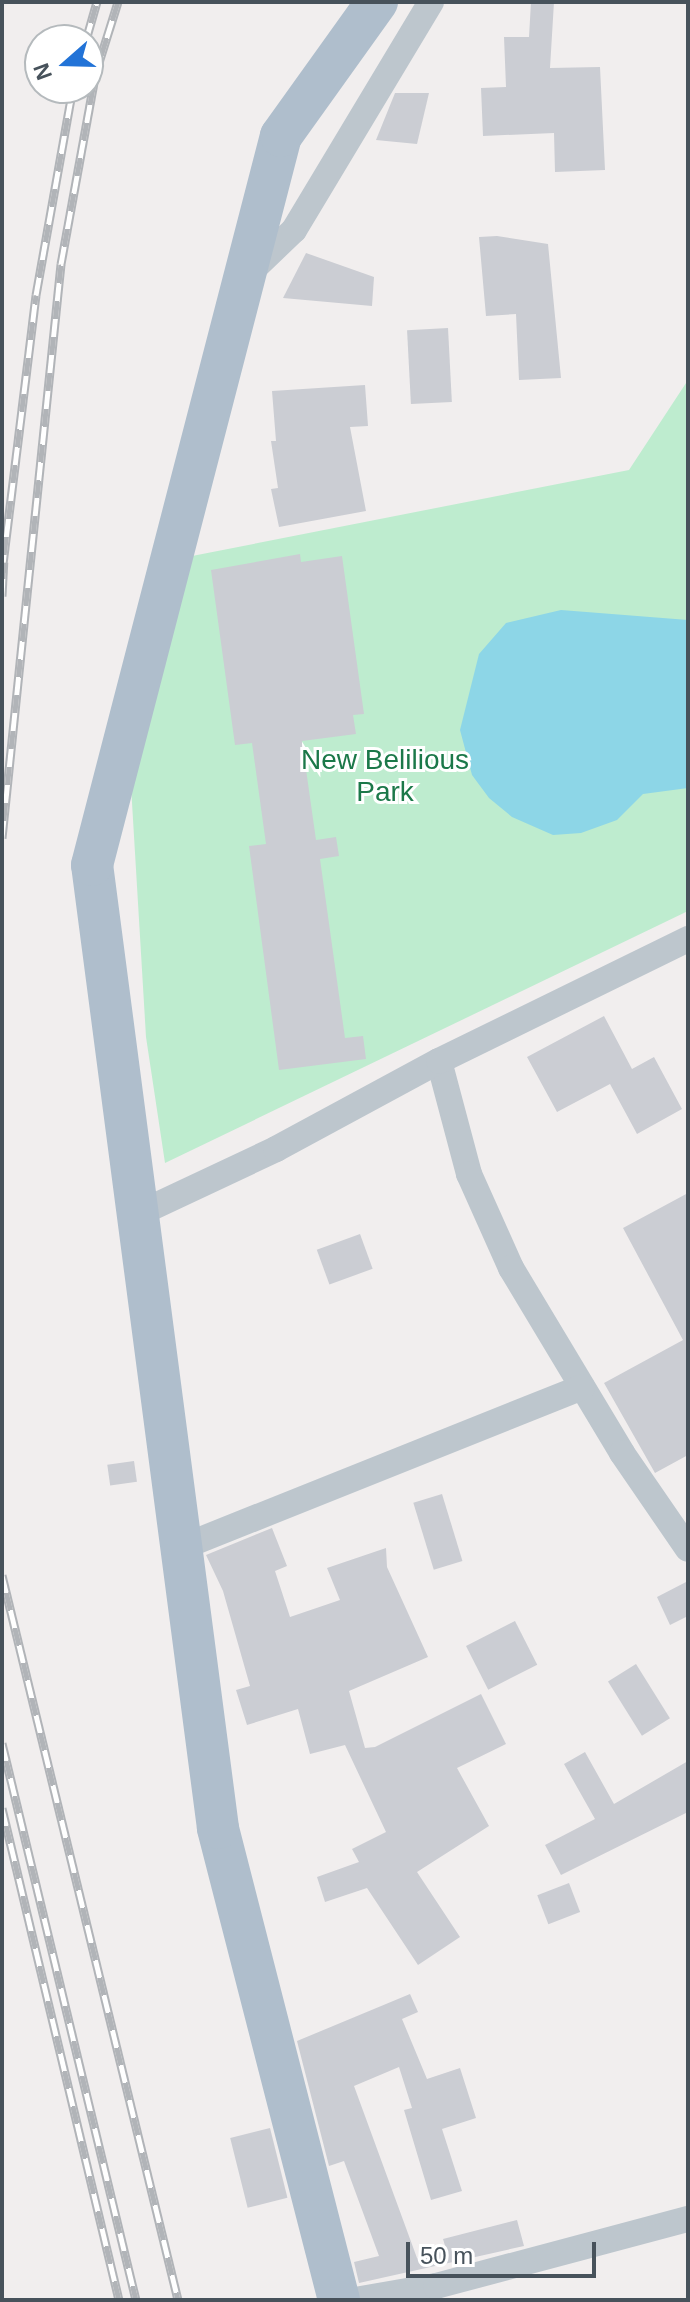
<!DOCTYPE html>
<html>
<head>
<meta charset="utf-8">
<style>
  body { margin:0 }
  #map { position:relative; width:690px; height:2302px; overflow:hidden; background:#f1eeee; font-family:Arial,sans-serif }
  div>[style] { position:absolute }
  .green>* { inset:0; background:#beeccf }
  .water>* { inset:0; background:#8dd6e7 }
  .building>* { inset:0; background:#cbcdd3; transform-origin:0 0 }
  .street>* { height:26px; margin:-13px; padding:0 13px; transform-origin:13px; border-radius:13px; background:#bdc6cd }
  .primary>* { height:42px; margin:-21px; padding:0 21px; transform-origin:21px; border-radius:21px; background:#afbecc }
  .rail>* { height:9px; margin-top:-4.5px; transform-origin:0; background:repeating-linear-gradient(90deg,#fff 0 18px,#b1b4b8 0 36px); box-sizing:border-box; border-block:2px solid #b1b4b8 }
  span { translate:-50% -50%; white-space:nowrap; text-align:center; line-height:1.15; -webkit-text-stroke:6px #fff; paint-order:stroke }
  .park-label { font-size:28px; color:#1b7849 }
  .frame { position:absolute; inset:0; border:4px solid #47525b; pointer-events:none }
  .north { position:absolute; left:24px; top:24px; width:80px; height:80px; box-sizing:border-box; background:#fff; border:2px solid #b5babd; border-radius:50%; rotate:250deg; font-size:22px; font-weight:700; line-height:32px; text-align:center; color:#47525b }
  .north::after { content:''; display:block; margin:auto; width:28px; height:36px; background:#2273d7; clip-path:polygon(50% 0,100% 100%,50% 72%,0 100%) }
  .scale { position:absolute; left:406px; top:2242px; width:190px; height:36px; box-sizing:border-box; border:4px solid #47525b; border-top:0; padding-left:10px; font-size:24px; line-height:28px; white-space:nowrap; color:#47525b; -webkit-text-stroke:6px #fff; paint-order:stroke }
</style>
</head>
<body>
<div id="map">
  <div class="green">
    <div style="clip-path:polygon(688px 380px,688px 911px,165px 1163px,146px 1037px,127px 719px,187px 557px,629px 470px)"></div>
  </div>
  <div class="water">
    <div style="clip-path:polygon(561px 610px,688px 620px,688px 788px,643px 794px,617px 820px,581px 833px,553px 835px,512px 817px,489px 798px,472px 775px,460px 730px,479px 654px,506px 623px)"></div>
  </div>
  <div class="building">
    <div style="clip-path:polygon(531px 2px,554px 2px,550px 68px,600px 67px,605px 170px,555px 172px,554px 133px,483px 136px,481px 88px,506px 87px,504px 37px,529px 37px)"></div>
    <div style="clip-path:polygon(395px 93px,429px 93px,417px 144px,376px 140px)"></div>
    <div style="clip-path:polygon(497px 236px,548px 244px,561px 378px,519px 380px,516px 314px,486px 316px,479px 237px)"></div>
    <div style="clip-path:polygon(306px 253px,374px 277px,372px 306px,283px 298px)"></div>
    <div style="left:448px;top:328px;width:74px;height:41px;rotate:87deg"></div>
    <div style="clip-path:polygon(365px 385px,368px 426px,350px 427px,366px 511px,279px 527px,271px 489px,278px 488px,271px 441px,276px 441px,272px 391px)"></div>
    <div style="clip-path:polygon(300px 554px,301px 562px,342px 556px,364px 714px,353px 715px,356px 734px,302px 741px,316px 840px,336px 837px,339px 856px,320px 859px,345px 1038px,363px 1036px,366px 1059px,279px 1070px,249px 846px,266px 844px,252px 743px,235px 745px,211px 570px)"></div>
    <div style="clip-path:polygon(604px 1016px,632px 1069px,654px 1057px,682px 1109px,637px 1134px,610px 1084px,557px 1112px,527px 1057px)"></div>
    <div style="clip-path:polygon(688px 1193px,688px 1455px,655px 1473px,604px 1383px,683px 1340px,623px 1228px)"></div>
    <div style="left:360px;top:1234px;width:37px;height:46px;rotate:70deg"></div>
    <div style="left:134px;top:1461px;width:21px;height:27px;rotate:82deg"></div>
    <div style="left:442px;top:1494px;width:70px;height:30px;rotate:73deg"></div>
    <div style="clip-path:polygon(272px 1528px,287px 1566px,275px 1571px,290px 1617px,340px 1600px,327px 1568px,386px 1548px,387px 1567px,428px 1657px,349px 1691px,365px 1748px,375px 1747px,481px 1694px,506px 1744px,457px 1768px,489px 1826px,417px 1872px,460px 1937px,418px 1965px,367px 1888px,325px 1902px,317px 1877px,359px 1862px,352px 1849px,386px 1832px,345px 1745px,310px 1754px,298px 1709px,247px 1725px,236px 1690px,250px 1686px,223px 1591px,206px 1555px)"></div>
    <div style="clip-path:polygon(688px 1581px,688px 1616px,670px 1625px,657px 1597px)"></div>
    <div style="left:515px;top:1621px;width:49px;height:55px;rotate:63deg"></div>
    <div style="left:636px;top:1664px;width:64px;height:33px;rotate:58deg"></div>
    <div style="clip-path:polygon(585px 1752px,614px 1804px,688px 1761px,688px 1812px,561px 1875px,545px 1845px,595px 1819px,564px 1764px)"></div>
    <div style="left:569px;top:1883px;width:31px;height:34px;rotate:69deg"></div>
    <div style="clip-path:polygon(410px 1994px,418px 2012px,402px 2019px,427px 2079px,460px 2068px,476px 2118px,442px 2129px,462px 2191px,431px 2200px,404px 2110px,412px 2108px,399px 2067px,354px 2086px,417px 2258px,446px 2249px,443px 2239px,517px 2220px,524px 2246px,359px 2283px,354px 2262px,379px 2256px,344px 2161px,329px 2166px,297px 2041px)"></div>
    <div style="left:270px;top:2128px;width:72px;height:41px;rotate:76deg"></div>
  </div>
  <div class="street">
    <div style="left:249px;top:273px;width:62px;rotate:-43.7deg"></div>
    <div style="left:294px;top:230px;width:266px;rotate:-59deg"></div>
    <div style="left:439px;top:1061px;width:117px;rotate:75.1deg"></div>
    <div style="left:469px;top:1174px;width:103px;rotate:65.9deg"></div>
    <div style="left:511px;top:1268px;width:216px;rotate:59deg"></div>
    <div style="left:622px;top:1453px;width:116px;rotate:55.5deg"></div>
    <div style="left:136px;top:1215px;width:155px;rotate:-25.2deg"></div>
    <div style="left:276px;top:1149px;width:185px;rotate:-28.4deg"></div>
    <div style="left:439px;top:1061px;width:277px;rotate:-26.1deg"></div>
    <div style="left:180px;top:1548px;width:433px;rotate:-21.8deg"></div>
    <div style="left:355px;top:2300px;width:82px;rotate:-9.8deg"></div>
    <div style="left:436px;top:2286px;width:261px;rotate:-14.9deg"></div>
  </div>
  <div class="primary">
    <div style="left:339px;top:2300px;width:487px;rotate:-104.4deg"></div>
    <div style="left:218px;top:1828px;width:971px;rotate:-97.45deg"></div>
    <div style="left:92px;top:865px;width:753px;rotate:-75.47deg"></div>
    <div style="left:281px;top:136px;width:165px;rotate:-54.4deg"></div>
  </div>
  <div class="rail">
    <div style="left:86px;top:40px;width:40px;rotate:-74deg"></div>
    <div style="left:2px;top:572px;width:279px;rotate:-83deg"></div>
    <div style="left:36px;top:295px;width:210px;rotate:-79.9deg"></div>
    <div style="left:2px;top:596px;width:34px;rotate:-87deg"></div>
    <div style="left:2px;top:838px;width:577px;rotate:-84.13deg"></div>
    <div style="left:61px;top:264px;width:195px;rotate:-79.7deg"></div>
    <div style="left:96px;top:72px;width:73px;rotate:-72.6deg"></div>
    <div style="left:2px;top:1575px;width:746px;rotate:76.35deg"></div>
    <div style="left:2px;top:1743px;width:573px;rotate:76.47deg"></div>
    <div style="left:2px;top:1808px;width:506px;rotate:76.62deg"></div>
  </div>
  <div class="park-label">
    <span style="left:385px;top:776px">New Belilious<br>Park</span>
  </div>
  <div class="frame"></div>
  <div class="north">N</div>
  <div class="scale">50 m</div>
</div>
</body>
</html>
